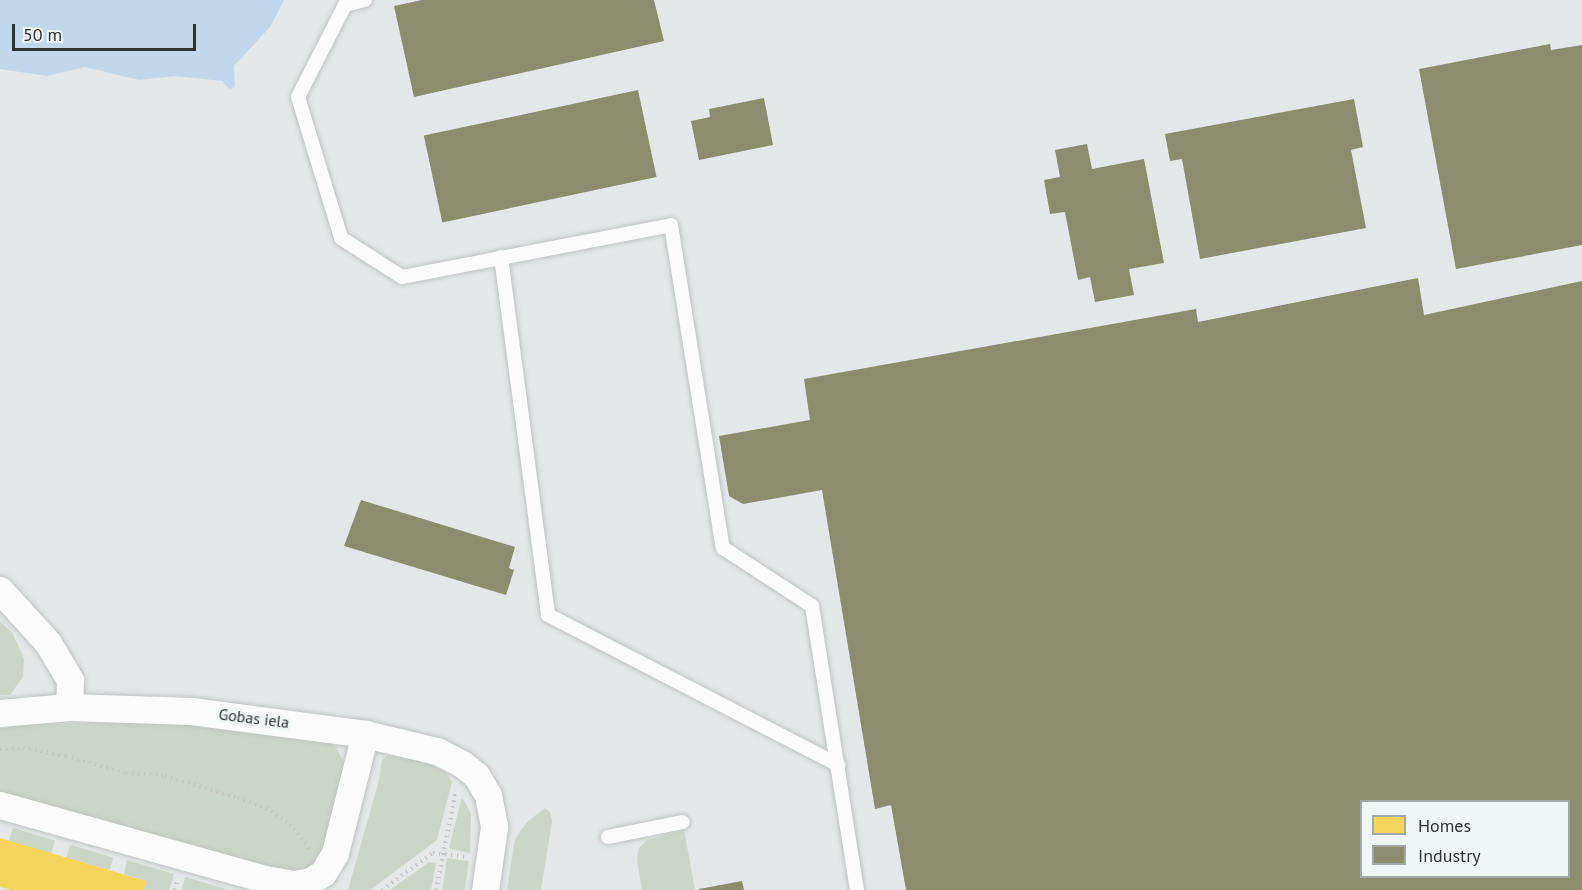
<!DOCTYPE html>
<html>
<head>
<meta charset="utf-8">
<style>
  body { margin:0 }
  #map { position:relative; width:1582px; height:890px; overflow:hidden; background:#e3e7e7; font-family:"PT Sans",sans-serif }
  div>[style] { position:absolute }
  .green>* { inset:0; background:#cbd6c8; transform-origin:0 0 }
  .water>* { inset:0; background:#c1d8ea }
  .homes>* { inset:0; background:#f6d55c }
  .industry>* { inset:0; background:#8c8c6e; transform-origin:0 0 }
  .path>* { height:4px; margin-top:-2px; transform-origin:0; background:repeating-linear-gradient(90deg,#c5c5c5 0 1.5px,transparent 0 6px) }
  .roads { filter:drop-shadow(0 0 2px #c0c3c3) drop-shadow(0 0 2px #c0c3c3) }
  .service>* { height:14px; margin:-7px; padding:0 7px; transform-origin:7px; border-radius:7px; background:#fbfbfb }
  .minor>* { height:27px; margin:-13.5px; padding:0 13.5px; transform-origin:13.5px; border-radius:13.5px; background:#fbfbfb }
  span { translate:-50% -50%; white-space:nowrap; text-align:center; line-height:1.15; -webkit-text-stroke:6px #eff6f5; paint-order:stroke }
  .street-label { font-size:16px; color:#2f3232 }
  .legend { position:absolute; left:1360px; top:800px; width:210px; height:78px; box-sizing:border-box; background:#eff6f5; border:2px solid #a2a8a7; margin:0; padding:8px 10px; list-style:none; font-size:18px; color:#2f3232 }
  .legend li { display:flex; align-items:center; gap:12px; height:30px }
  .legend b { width:30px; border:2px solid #a2a8a7 }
  .scale { position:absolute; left:12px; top:24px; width:184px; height:27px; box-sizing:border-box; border:3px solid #2f3232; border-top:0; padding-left:8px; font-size:18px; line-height:21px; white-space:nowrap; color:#2f3232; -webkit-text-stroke:4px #eff6f5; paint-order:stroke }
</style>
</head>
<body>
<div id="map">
  <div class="green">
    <div style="clip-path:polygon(0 621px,13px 634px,24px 659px,23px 677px,10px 695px,0 695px)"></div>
    <div style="clip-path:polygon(133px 722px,215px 726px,325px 739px,336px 747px,348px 771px,324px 853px,309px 869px,295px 873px,200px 850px,0 792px,0 725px)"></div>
    <div style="clip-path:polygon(390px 753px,426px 762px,446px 773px,452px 782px,437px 840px,370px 890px,348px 890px,379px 780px,382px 760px)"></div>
    <div style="clip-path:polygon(462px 797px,471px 814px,470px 853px,449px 848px)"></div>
    <div style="clip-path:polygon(545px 808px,550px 812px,552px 821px,541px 890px,507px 890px,515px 839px,527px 822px)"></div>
    <div style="left:13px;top:828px;width:44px;height:14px;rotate:17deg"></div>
    <div style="clip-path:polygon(684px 830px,695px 890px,642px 890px,637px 859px,639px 848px,647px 840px)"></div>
    <div style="left:70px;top:845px;width:45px;height:13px;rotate:16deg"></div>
    <div style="left:447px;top:858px;width:22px;height:32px;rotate:8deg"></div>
    <div style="clip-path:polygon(127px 860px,174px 874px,169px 890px,144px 890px,146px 881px,124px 874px)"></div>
    <div style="clip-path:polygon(429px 862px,436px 863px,431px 890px,390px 890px)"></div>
    <div style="clip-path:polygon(185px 877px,229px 890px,182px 890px)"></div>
  </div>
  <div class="water">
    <div style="clip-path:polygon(0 0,284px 0,270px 27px,234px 66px,235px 87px,229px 89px,222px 81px,175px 76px,139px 80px,85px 67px,47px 76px,0 69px)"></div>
  </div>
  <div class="homes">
    <div style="clip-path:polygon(0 838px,146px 881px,144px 890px,11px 890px,0 887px)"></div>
  </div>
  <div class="industry">
    <div style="clip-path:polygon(422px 0,654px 0,664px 41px,414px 97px,394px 6px)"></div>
    <div style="clip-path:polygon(1550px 44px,1551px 50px,1582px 45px,1582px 245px,1456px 269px,1419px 69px)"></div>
    <div style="left:638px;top:90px;width:89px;height:219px;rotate:78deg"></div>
    <div style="clip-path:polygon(764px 98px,773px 145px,699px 160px,691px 121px,710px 117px,709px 109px)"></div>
    <div style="clip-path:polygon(1354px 99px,1363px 147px,1351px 150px,1366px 228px,1200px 259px,1182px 159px,1170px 161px,1165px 134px)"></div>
    <div style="clip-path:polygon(1087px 144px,1092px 169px,1144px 159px,1164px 263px,1129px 269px,1134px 295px,1095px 302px,1090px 277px,1078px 280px,1065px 212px,1050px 214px,1044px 180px,1060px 177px,1055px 150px)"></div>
    <div style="clip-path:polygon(evenodd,1418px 278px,1424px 315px,1582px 281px,1582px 890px,906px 890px,891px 805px,875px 809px,822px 490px,743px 504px,729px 496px,719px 436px,810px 420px,804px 379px,1196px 309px,1198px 322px,1418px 278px,1362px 802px,1568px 802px,1568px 876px,1362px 876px,1362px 802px)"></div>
    <div style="clip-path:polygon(361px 500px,515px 547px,509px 568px,514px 570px,506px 595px,344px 546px)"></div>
    <div style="clip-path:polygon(742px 881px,744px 890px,699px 890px,699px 889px)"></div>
  </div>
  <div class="path">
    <div style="left:0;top:749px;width:23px;rotate:-2deg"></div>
    <div style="left:23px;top:748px;width:44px;rotate:10.5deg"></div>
    <div style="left:66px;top:756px;width:62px;rotate:15.8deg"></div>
    <div style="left:126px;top:773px;width:39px;rotate:4deg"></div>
    <div style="left:165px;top:776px;width:76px;rotate:16.8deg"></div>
    <div style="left:238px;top:798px;width:30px;rotate:20deg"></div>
    <div style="left:266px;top:808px;width:29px;rotate:34deg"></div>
    <div style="left:290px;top:824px;width:32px;rotate:51deg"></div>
    <div style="left:175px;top:890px;width:11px;rotate:-75deg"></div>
    <div style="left:382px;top:890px;width:63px;rotate:-36deg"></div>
    <div style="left:433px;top:853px;width:33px;rotate:7deg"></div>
    <div style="left:436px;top:890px;width:101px;rotate:-78.6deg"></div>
  </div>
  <div class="roads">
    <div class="service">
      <div style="left:365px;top:0;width:21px;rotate:166deg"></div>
      <div style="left:345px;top:5px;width:103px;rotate:117.1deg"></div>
      <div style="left:298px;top:97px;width:147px;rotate:73deg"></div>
      <div style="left:341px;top:238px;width:72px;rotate:32.6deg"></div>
      <div style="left:402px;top:277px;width:274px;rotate:-10.9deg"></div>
      <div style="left:671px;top:225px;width:327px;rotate:80.9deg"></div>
      <div style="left:723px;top:548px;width:106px;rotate:33.1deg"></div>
      <div style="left:812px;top:606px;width:288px;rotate:81deg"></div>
      <div style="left:501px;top:257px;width:361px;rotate:82.5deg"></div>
      <div style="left:548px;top:615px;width:327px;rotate:27.3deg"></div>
      <div style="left:608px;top:837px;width:76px;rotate:-11.3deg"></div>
    </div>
    <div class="minor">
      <div style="left:0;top:590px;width:72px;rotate:47.8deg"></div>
      <div style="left:48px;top:643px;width:43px;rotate:59.3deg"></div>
      <div style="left:70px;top:680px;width:27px;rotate:92deg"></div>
      <div style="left:0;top:713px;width:69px;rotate:-5deg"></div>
      <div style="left:69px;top:707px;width:122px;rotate:1.9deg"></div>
      <div style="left:191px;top:711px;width:176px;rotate:7.5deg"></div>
      <div style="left:365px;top:734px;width:74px;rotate:13.3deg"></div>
      <div style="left:437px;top:751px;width:28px;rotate:27deg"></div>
      <div style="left:462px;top:764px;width:18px;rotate:38deg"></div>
      <div style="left:476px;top:775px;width:23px;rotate:59deg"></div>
      <div style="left:488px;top:795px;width:33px;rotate:79deg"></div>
      <div style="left:494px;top:827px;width:64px;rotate:98.1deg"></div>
      <div style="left:0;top:805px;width:275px;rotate:15.6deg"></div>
      <div style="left:265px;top:879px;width:29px;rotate:10deg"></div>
      <div style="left:294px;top:884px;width:17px;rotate:-10deg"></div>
      <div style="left:311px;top:881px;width:14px;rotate:-34deg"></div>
      <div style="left:323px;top:873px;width:23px;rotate:-59deg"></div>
      <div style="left:335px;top:853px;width:123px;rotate:-75.9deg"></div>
    </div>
  </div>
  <div class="street-label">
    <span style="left:254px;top:718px;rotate:7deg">Gobas iela</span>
  </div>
  <ul class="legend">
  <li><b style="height:16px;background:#f6d55c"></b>Homes</li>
  <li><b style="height:16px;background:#8c8c6e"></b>Industry</li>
  </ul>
  <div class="scale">50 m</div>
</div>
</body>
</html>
